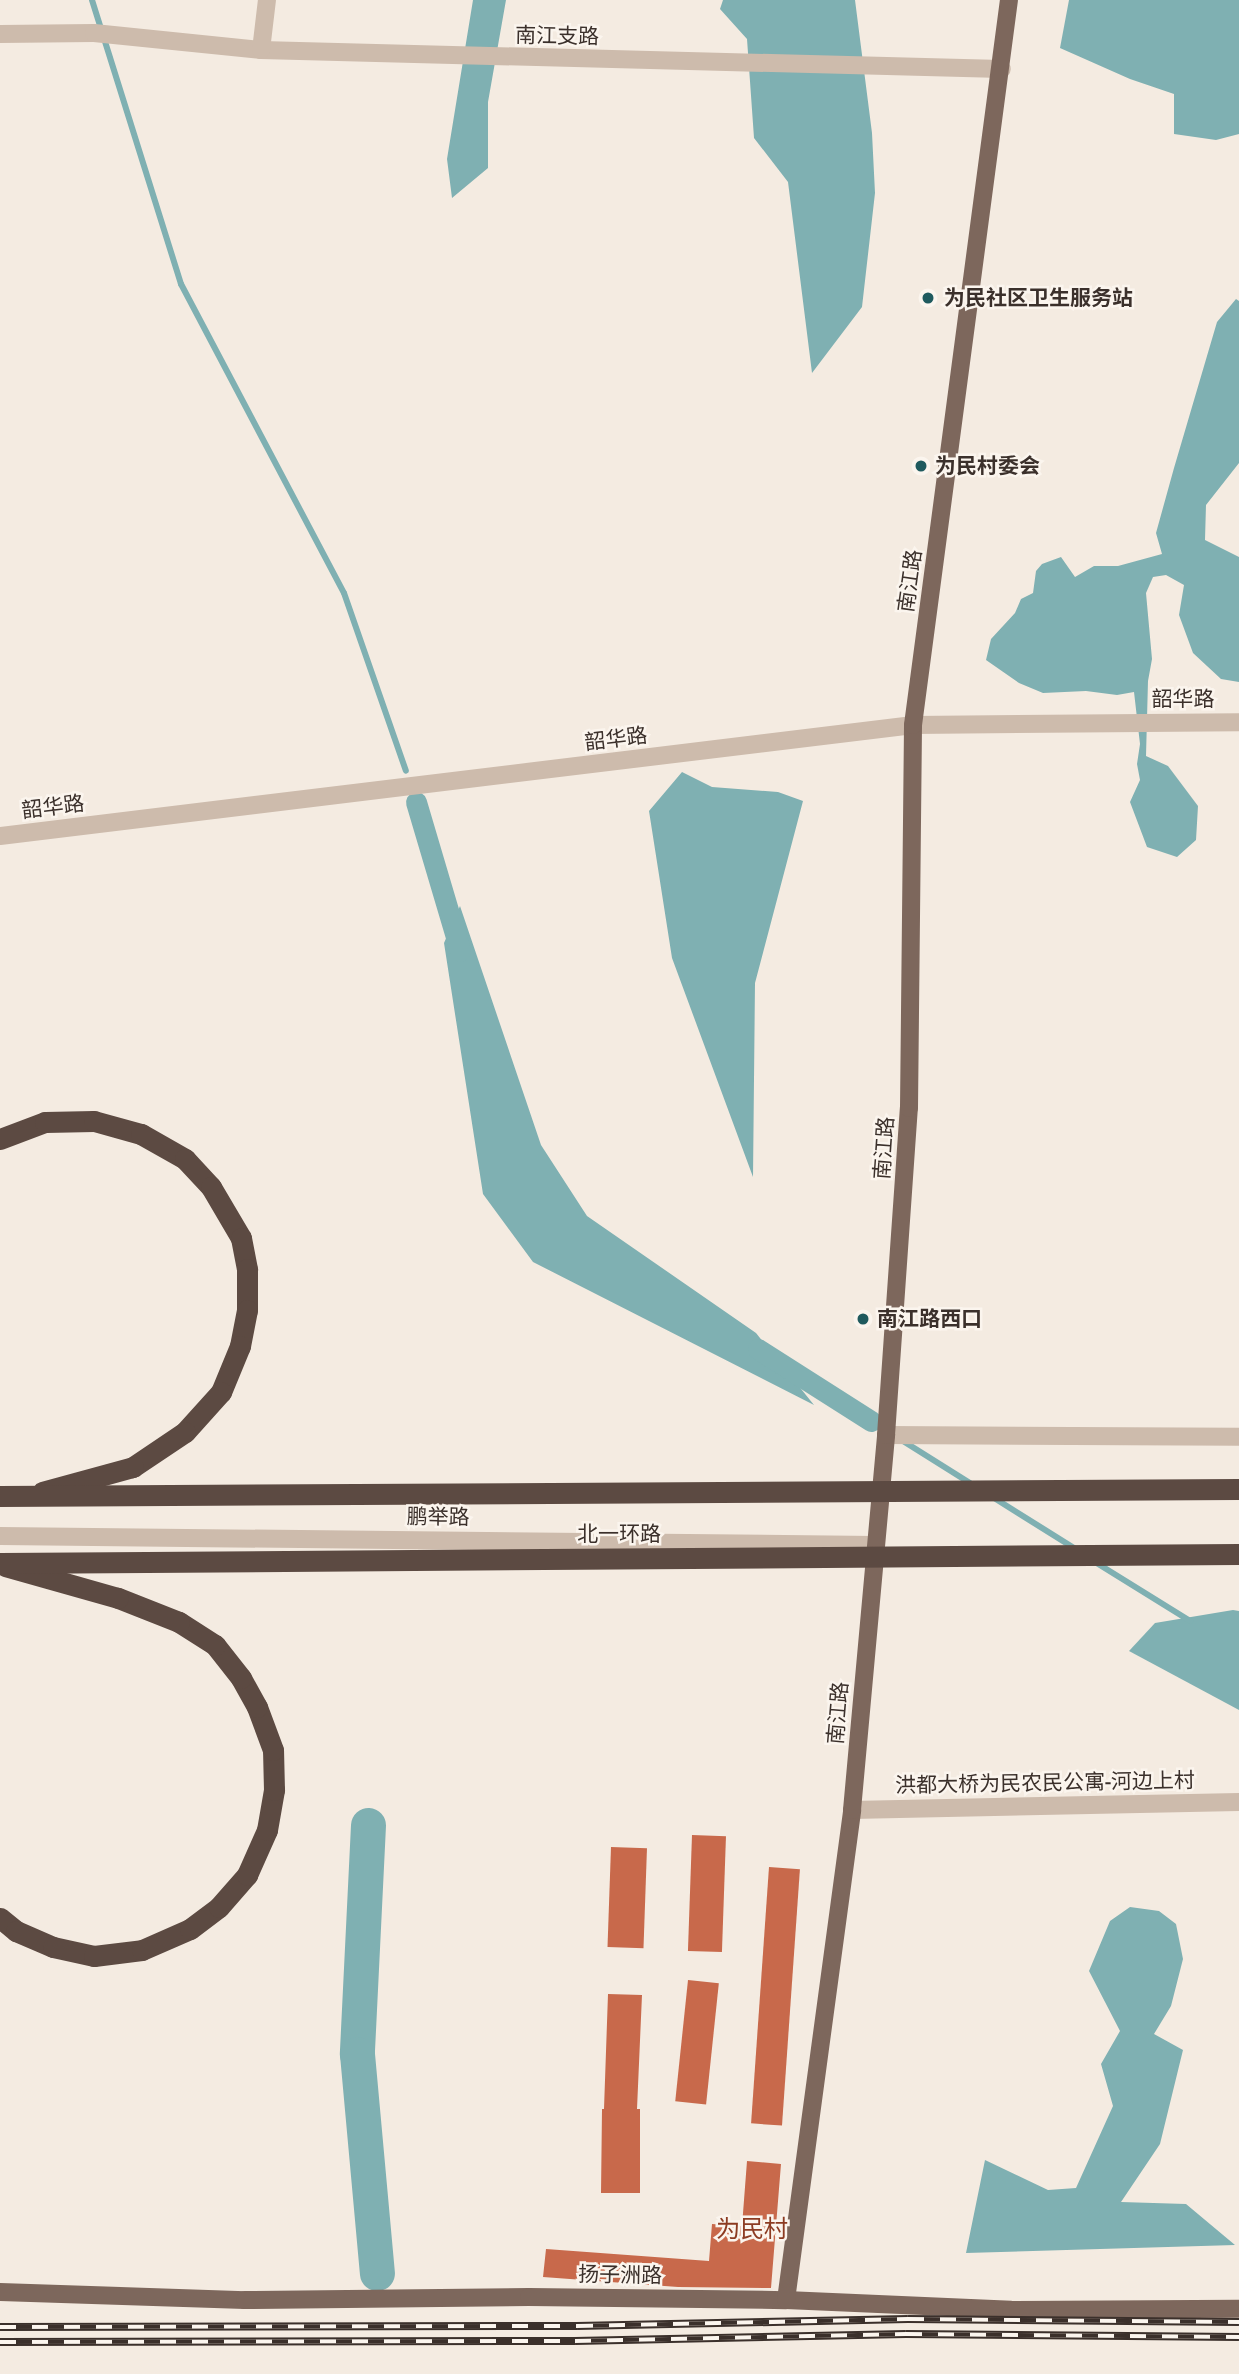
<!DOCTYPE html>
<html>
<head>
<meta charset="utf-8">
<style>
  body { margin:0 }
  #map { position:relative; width:1239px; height:2374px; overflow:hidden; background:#f4ebe1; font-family:"Archivo Narrow","Noto Sans SC",sans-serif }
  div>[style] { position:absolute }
  .water>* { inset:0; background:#7fb0b2 }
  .stream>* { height:6px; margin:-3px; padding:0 3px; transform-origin:3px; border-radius:3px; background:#7fb0b2 }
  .canal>* { height:21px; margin:-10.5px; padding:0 10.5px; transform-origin:10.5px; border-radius:10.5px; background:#7fb0b2 }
  .river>* { height:35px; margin:-17.5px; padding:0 17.5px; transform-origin:17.5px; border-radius:17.5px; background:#7fb0b2 }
  .building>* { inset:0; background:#c8694b; transform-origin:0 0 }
  .minor>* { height:18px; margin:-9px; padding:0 9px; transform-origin:9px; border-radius:9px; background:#cdbbac }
  .major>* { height:18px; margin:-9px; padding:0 9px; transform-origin:9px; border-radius:9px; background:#7d675c }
  .highway>* { height:21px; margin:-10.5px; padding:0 10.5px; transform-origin:10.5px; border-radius:10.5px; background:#5c4a42 }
  .rail>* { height:8px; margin-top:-4px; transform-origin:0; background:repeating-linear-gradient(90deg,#fbf5ee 0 16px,#3b302b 0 32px); box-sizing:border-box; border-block:2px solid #3b302b }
  .highway-bridge>* { height:21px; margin:-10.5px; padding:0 10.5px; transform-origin:10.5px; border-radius:10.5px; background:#5c4a42 }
  .dots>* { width:19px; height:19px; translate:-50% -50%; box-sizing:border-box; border:4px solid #fbf5ee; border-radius:50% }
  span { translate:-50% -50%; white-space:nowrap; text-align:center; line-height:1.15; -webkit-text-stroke:5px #fbf5ee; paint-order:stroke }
  .street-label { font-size:21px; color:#3b302b }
  .poi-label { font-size:21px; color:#3b302b; font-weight:700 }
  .left { translate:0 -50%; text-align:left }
  .quarter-label { font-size:24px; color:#8c3b22 }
</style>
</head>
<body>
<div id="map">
  <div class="water">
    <div style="clip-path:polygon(473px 0,506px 0,488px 102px,488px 168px,452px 198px,447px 159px)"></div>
    <div style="clip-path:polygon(723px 0,855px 0,872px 133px,875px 193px,862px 307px,812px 373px,788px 182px,754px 138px,747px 39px,720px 9px)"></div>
    <div style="clip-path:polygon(1069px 0,1239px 0,1239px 134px,1216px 140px,1174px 134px,1174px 94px,1130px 79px,1060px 48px)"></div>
    <div style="clip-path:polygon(1236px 299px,1239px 301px,1239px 463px,1206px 505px,1205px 540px,1239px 557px,1239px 682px,1221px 679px,1193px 653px,1179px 615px,1184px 585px,1166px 575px,1153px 577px,1146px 593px,1152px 659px,1148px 681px,1146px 756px,1168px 766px,1198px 806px,1196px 840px,1177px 857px,1147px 847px,1130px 802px,1140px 780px,1137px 764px,1140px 744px,1134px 692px,1117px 695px,1086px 691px,1043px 693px,1019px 683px,986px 660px,991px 639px,1015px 613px,1021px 599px,1033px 593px,1036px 571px,1042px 564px,1061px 557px,1075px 577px,1094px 566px,1118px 566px,1162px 554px,1156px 533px,1174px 468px,1217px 322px)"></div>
    <div style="clip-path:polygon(682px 772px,712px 787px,778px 792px,803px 801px,755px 983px,753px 1177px,672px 958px,649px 811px)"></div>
    <div style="clip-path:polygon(460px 906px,541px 1145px,587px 1216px,756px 1333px,814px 1405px,533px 1262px,483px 1194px,444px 943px)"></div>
    <div style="clip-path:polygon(1233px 1610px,1239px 1611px,1239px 1710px,1129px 1651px,1155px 1623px)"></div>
    <div style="clip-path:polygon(1130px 1907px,1159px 1911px,1176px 1924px,1183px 1959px,1171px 2006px,1154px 2034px,1183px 2050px,1160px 2144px,1121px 2202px,1186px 2204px,1235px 2245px,966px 2253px,985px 2160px,1048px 2190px,1076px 2188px,1113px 2106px,1101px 2064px,1120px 2031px,1089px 1971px,1110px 1921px)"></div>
  </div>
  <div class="stream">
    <div style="left:92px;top:0;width:298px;rotate:72.6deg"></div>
    <div style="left:181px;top:284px;width:349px;rotate:62.2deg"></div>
    <div style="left:344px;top:593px;width:188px;rotate:70.8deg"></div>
    <div style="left:903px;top:1441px;width:79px;rotate:32.1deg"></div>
    <div style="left:991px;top:1496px;width:98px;rotate:32.1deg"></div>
    <div style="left:1095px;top:1562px;width:112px;rotate:31.8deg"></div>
  </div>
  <div class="canal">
    <div style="left:416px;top:802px;width:155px;rotate:73.5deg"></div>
    <div style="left:758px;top:1349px;width:134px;rotate:32.5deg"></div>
  </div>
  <div class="river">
    <div style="left:368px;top:1825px;width:229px;rotate:92.8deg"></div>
    <div style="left:357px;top:2054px;width:220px;rotate:84.8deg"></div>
  </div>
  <div class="building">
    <div style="left:692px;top:1835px;width:34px;height:116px;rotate:2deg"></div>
    <div style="left:611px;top:1847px;width:36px;height:100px;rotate:2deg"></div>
    <div style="left:769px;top:1867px;width:31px;height:257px;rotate:4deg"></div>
    <div style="left:688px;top:1980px;width:31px;height:122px;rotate:6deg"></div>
    <div style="clip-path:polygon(608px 1994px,642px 1995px,637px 2109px,640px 2109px,640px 2193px,601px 2193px,602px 2109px,604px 2109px)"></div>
    <div style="clip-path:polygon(747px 2161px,781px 2164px,771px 2288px,678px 2287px,543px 2277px,546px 2249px,709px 2261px,712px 2224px,742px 2226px)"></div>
  </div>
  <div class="minor">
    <div style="left:0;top:34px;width:94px;rotate:-0.6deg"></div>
    <div style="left:94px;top:33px;width:168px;rotate:5.8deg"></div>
    <div style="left:261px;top:50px;width:741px;rotate:1.47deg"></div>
    <div style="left:261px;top:50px;width:50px;rotate:-83.2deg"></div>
    <div style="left:0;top:836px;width:920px;rotate:-6.93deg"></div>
    <div style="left:913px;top:725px;width:326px;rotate:-0.5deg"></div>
    <div style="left:886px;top:1435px;width:353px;rotate:0.3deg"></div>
    <div style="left:0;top:1536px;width:875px;rotate:0.59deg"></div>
    <div style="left:852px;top:1810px;width:387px;rotate:-1.2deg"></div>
  </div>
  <div class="major">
    <div style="left:0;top:2292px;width:245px;rotate:1.9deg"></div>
    <div style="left:245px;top:2300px;width:284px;rotate:-0.6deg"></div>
    <div style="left:529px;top:2297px;width:257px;rotate:0.7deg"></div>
    <div style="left:786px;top:2300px;width:225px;rotate:2.5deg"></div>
    <div style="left:1011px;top:2310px;width:228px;rotate:-0.3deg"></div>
    <div style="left:786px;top:2300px;width:494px;rotate:-82.3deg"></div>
    <div style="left:852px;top:1810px;width:377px;rotate:-84.8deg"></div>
    <div style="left:886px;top:1435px;width:328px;rotate:-86deg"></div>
    <div style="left:909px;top:1108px;width:383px;rotate:-89.4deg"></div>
    <div style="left:913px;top:725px;width:731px;rotate:-82.46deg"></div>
  </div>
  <div class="highway">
    <div style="left:0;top:1139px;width:48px;rotate:-20.7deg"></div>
    <div style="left:45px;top:1122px;width:49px;rotate:-1.2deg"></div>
    <div style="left:94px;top:1121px;width:49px;rotate:15.5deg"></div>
    <div style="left:141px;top:1134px;width:51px;rotate:29.6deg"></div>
    <div style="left:185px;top:1159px;width:38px;rotate:47deg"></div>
    <div style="left:211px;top:1187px;width:59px;rotate:59.5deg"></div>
    <div style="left:241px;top:1238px;width:32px;rotate:79deg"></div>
    <div style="left:247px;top:1269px;width:41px;rotate:90deg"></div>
    <div style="left:247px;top:1310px;width:37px;rotate:101deg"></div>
    <div style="left:240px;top:1346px;width:50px;rotate:112.4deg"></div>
    <div style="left:221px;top:1392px;width:54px;rotate:132deg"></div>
    <div style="left:185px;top:1432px;width:63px;rotate:146.1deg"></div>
    <div style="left:133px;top:1467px;width:94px;rotate:164.6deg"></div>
    <div style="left:0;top:1918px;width:21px;rotate:39deg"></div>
    <div style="left:16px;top:1931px;width:40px;rotate:23.4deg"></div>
    <div style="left:53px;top:1947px;width:42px;rotate:12.4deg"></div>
    <div style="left:94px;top:1956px;width:48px;rotate:-7.1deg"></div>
    <div style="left:142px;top:1950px;width:52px;rotate:-23.6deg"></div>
    <div style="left:190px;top:1929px;width:36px;rotate:-37deg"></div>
    <div style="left:219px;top:1907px;width:43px;rotate:-48.8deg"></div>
    <div style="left:247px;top:1875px;width:49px;rotate:-66deg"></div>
    <div style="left:267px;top:1830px;width:41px;rotate:-80.1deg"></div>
    <div style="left:274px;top:1790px;width:40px;rotate:-91.4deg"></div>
    <div style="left:273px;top:1750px;width:46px;rotate:-110.4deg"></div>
    <div style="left:257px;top:1707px;width:33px;rotate:-119deg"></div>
    <div style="left:241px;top:1678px;width:42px;rotate:-128.2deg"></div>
    <div style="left:215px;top:1645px;width:43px;rotate:-147.4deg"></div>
    <div style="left:179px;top:1622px;width:66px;rotate:-158.5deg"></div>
    <div style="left:118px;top:1598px;width:117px;rotate:-164.2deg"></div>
  </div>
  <div class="rail">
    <div style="left:0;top:2327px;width:577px;rotate:-0.1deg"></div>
    <div style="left:577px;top:2326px;width:331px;rotate:-1.2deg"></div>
    <div style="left:908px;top:2319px;width:331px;rotate:0.5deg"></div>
    <div style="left:0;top:2342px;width:575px;rotate:-0.1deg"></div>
    <div style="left:575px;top:2341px;width:331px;rotate:-1.2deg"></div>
    <div style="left:906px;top:2334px;width:333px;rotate:0.5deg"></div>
  </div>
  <div class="highway-bridge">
    <div style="left:0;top:1496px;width:1239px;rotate:-0.32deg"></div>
    <div style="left:0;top:1563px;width:1239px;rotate:-0.42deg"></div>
  </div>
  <div class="dots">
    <div style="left:928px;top:298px;background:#1f5a5e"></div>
    <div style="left:921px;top:466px;background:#1f5a5e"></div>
    <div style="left:863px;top:1319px;background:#1f5a5e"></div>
  </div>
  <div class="street-label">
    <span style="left:557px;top:36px;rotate:1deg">南江支路</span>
    <span style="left:910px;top:581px;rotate:-82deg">南江路</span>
    <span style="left:1183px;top:699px">韶华路</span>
    <span style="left:616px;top:739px;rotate:-7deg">韶华路</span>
    <span style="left:53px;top:807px;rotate:-7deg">韶华路</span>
    <span style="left:884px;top:1148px;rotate:-86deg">南江路</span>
    <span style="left:438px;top:1517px;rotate:1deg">鹏举路</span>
    <span style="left:619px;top:1534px">北一环路</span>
    <span style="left:838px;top:1713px;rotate:-85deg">南江路</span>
    <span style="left:1045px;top:1783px;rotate:-1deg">洪都大桥为民农民公寓-河边上村</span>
    <span style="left:620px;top:2275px;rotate:1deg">扬子洲路</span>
  </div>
  <div class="poi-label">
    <span class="left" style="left:944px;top:298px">为民社区卫生服务站</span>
    <span class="left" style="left:935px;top:466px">为民村委会</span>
    <span class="left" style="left:877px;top:1319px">南江路西口</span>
  </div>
  <div class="quarter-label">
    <span style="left:752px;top:2229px">为民村</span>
  </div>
</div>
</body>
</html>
